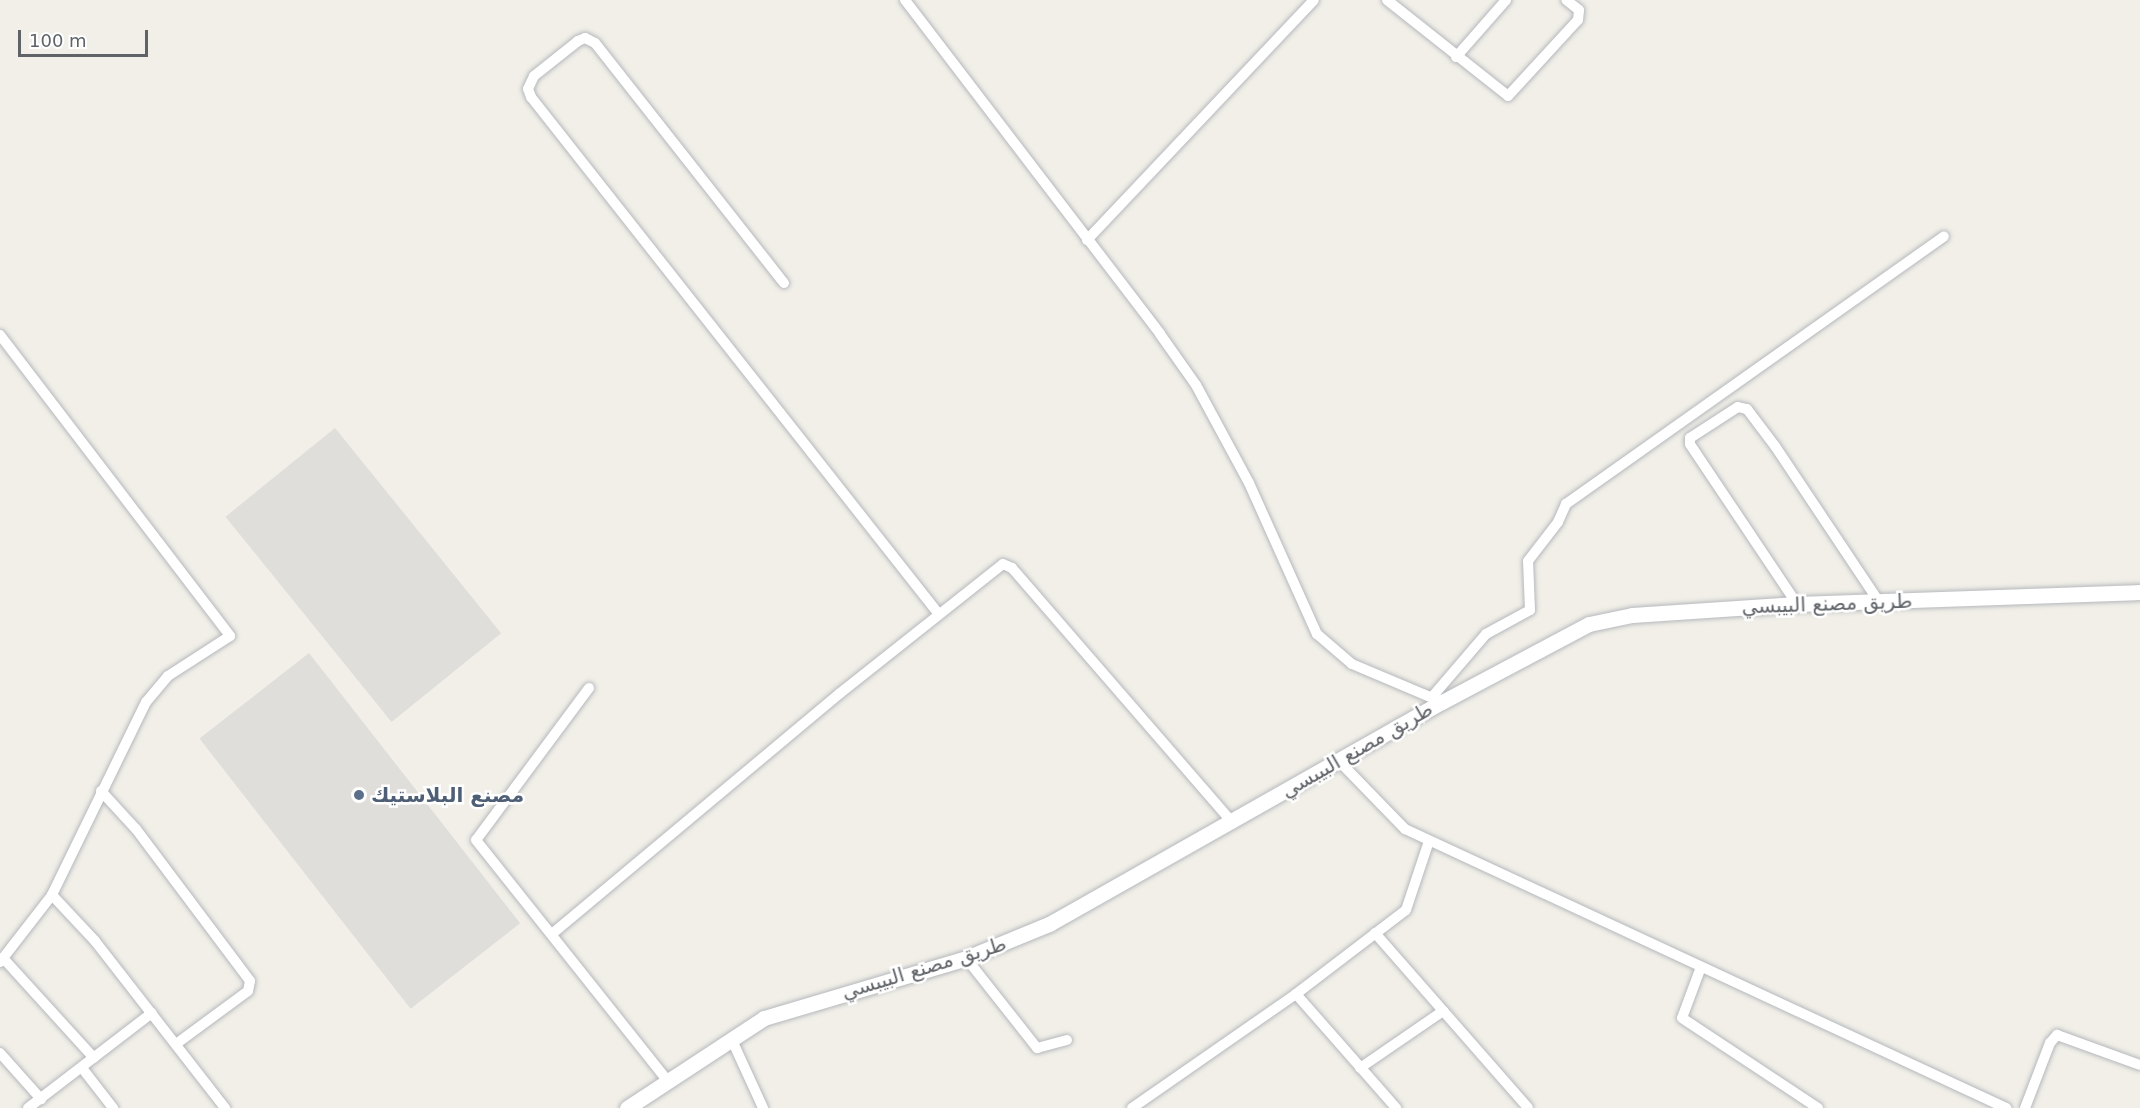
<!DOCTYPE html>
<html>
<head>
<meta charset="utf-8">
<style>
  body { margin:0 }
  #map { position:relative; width:2140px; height:1108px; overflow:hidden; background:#f1efe8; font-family:"DejaVu Sans",Vazirmatn,sans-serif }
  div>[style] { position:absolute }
  .industrial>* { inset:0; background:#e0deda; transform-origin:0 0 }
  .roads { filter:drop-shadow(0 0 2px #b5b8bc) drop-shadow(0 0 2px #b5b8bc) }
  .street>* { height:10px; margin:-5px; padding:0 5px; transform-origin:5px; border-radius:5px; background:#fff }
  .secondary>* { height:15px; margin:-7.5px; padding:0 7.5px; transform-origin:7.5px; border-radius:7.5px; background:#fff }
  .dots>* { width:16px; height:16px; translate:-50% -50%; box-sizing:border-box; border:3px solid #fff; border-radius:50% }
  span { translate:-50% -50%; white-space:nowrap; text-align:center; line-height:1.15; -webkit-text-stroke:5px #fff; paint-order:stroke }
  .street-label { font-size:20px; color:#5f6368 }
  .service-label { font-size:20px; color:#4e5e75; font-weight:700 }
  .left { translate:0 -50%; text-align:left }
  .scale { position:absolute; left:18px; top:30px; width:130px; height:27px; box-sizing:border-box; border:3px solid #5f6368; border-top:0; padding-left:8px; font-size:18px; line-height:21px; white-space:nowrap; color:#5f6368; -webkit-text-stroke:4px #fff; paint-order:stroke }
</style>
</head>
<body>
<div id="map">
  <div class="industrial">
    <div style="left:335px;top:428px;width:264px;height:141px;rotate:51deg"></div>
    <div style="left:309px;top:653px;width:343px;height:139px;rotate:52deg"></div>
  </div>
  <div class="roads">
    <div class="street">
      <div style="left:905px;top:0;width:420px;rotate:52.6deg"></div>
      <div style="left:1160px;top:334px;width:62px;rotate:54.8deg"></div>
      <div style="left:1196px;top:385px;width:111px;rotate:61.6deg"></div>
      <div style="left:1249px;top:483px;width:166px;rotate:65.8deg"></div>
      <div style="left:1317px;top:634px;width:46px;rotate:40.6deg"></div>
      <div style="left:1352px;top:664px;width:98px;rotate:22.9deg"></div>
      <div style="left:1387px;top:0;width:154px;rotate:38.4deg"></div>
      <div style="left:1508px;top:96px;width:103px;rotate:-47.4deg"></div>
      <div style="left:1578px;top:20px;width:10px;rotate:-84deg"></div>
      <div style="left:1579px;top:10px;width:16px;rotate:-142deg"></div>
      <div style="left:1456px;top:57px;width:76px;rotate:-48.7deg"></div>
      <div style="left:1087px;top:240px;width:330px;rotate:-46.6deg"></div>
      <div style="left:784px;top:283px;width:305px;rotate:-128.2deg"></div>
      <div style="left:595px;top:43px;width:11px;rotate:-153deg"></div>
      <div style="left:585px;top:38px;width:8px;rotate:157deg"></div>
      <div style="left:578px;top:41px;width:56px;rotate:141.5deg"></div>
      <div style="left:534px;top:76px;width:14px;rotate:115deg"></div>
      <div style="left:528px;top:89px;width:9px;rotate:69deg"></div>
      <div style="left:531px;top:97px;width:657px;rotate:51.74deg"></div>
      <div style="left:0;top:335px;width:379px;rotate:52.6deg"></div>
      <div style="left:230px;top:636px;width:74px;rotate:147.2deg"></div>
      <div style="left:168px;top:676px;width:34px;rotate:130deg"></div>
      <div style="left:146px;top:702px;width:215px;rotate:116deg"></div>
      <div style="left:52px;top:895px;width:85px;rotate:127.8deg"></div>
      <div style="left:1797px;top:604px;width:192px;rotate:-123.8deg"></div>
      <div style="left:1690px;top:444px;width:6px;rotate:-90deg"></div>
      <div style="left:1690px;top:438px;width:57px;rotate:-32.9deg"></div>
      <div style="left:1738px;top:407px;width:9px;rotate:13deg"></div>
      <div style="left:1747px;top:409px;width:46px;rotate:52.9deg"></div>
      <div style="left:1775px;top:446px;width:187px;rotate:56.3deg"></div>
      <div style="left:589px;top:688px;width:189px;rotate:126.6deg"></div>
      <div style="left:476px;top:840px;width:308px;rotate:51.5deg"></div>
      <div style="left:1432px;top:697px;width:83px;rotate:-49.4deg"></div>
      <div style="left:1486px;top:634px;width:50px;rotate:-28.6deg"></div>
      <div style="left:1530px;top:610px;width:49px;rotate:-92.3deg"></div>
      <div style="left:1528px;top:561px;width:49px;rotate:-52.4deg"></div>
      <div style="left:1558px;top:522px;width:20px;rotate:-66deg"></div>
      <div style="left:1566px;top:504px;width:463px;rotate:-35.3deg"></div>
      <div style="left:1339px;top:761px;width:95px;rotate:45.9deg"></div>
      <div style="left:1405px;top:829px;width:663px;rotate:24.9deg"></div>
      <div style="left:101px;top:791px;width:52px;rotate:47.4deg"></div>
      <div style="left:136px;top:829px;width:190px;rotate:53.1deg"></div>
      <div style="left:250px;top:981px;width:10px;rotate:101deg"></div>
      <div style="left:248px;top:991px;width:89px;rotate:143.6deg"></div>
      <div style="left:52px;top:895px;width:63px;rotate:46.9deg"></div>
      <div style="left:95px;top:941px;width:212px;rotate:52.1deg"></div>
      <div style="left:1375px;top:933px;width:232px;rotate:48.8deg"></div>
      <div style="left:552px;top:934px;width:374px;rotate:-39.9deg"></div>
      <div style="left:839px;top:694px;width:209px;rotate:-38.4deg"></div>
      <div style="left:1003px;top:564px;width:10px;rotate:24deg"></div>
      <div style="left:1012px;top:568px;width:336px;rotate:49.1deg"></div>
      <div style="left:3px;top:958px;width:135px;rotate:47.7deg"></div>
      <div style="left:966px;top:958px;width:115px;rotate:51.7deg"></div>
      <div style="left:1037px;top:1048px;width:31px;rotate:-15deg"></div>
      <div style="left:1701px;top:967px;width:54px;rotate:110.4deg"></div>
      <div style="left:1682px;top:1018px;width:163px;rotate:33.5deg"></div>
      <div style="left:1296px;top:994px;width:152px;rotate:48.7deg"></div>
      <div style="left:731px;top:1038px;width:77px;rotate:65.4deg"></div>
      <div style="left:0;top:1053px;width:62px;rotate:48.3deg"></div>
      <div style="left:82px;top:1068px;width:51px;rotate:52.2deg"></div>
      <div style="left:1360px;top:1068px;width:101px;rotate:-34.5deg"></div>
      <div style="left:28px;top:1108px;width:156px;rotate:-37.5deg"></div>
      <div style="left:1132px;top:1108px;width:200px;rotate:-34.8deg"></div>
      <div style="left:1296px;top:994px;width:138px;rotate:-37.4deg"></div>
      <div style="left:1406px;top:910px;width:73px;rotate:-71.6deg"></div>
      <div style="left:2025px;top:1108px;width:70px;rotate:-69deg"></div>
      <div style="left:2050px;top:1043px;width:11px;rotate:-49deg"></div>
      <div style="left:2057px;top:1035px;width:88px;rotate:19.9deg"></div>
    </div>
    <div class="secondary">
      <div style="left:627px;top:1108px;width:164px;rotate:-33.3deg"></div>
      <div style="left:764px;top:1018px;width:211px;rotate:-16.5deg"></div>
      <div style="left:966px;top:958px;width:90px;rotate:-22.3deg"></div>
      <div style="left:1049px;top:924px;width:451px;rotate:-29.5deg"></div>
      <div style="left:1442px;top:702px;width:166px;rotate:-28deg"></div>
      <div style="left:1589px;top:624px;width:44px;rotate:-11.8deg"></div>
      <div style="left:1632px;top:615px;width:165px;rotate:-3.8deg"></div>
      <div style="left:1797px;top:604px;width:343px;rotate:-2deg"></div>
    </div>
  </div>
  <div class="dots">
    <div style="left:359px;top:795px;background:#5c6f8a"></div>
  </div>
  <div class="street-label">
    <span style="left:1827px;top:604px;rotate:-2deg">طريق مصنع البيبسي</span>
    <span style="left:1357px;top:750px;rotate:-30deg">طريق مصنع البيبسي</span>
    <span style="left:924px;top:968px;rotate:-17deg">طريق مصنع البيبسي</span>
  </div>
  <div class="service-label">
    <span class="left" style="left:371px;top:795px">مصنع البلاستيك</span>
  </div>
  <div class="scale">100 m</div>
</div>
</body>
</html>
